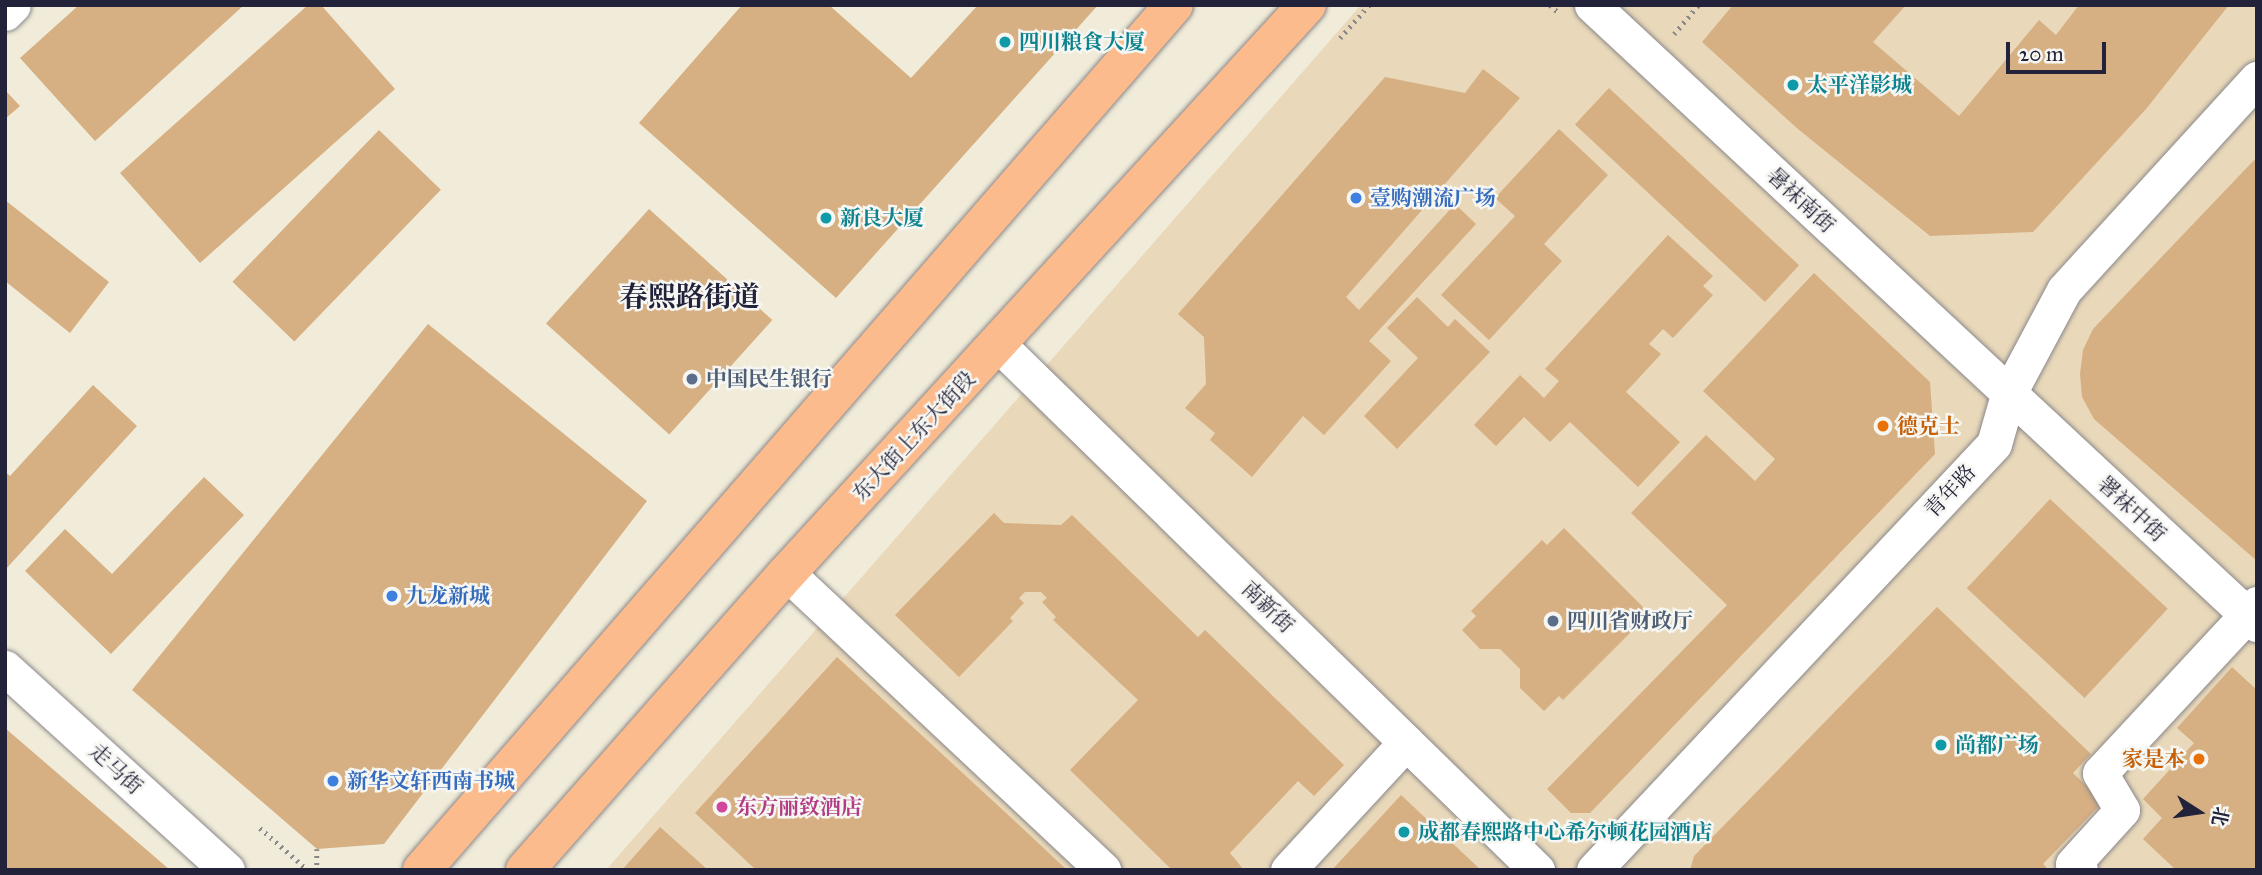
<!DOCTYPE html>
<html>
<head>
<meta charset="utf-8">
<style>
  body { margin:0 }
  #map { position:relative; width:2262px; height:875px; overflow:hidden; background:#f1ecd9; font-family:"IM FELL Great Primer","Noto Serif SC",serif }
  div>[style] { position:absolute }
  .built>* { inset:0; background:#e9d9ba }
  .building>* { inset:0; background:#d6af83; transform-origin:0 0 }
  .path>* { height:4.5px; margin-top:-2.25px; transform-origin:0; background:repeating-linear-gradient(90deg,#8a878a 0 2px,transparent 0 7px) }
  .roads { filter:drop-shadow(0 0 2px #8a878a) drop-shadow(0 0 2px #8a878a) }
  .minor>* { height:35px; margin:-17.5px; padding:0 17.5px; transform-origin:17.5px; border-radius:17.5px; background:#fff }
  .major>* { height:38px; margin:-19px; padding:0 19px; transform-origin:19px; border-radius:19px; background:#fbbb8d }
  .dots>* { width:19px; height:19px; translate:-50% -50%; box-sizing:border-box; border:4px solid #f6f6f2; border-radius:50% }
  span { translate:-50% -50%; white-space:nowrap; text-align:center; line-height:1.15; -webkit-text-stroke:5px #f6f6f2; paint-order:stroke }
  .culture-label { font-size:21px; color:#0d838f; font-weight:700 }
  .left { translate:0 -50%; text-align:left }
  .shop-label { font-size:21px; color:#366cbe; font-weight:700 }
  .street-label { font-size:21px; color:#22223b }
  .service-label { font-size:21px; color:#4e5e75; font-weight:700 }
  .food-label { font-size:21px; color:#c56008; font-weight:700 }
  .right { translate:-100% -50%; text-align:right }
  .hotel-label { font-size:21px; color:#b23c85; font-weight:700 }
  .district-label { font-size:28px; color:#22223b; font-weight:700 }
  .frame { position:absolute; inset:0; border:7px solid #22223b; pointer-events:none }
  .north { position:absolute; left:2164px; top:777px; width:70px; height:70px; -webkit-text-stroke:5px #f6f6f2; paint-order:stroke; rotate:102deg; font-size:19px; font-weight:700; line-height:28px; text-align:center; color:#22223b }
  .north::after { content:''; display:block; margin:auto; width:24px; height:32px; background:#22223b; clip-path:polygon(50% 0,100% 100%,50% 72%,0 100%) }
  .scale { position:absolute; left:2006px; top:42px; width:100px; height:32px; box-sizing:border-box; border:4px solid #22223b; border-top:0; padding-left:9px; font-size:21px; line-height:24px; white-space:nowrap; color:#22223b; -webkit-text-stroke:5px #f6f6f2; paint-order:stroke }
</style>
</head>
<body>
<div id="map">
  <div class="built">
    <div style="clip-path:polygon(1361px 5px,2257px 5px,2257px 870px,606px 870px)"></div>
  </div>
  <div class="building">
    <div style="clip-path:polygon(79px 5px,244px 5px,95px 141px,20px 58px)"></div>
    <div style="clip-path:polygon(308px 5px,321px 5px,395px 89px,200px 263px,120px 173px)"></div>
    <div style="clip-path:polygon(742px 5px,829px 5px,911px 78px,978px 5px,1098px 5px,836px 298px,639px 123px)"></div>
    <div style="clip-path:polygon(1733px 5px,1906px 5px,1873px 42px,1959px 116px,2039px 20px,2056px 35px,2079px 5px,2229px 5px,2146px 109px,2033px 232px,1930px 236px,1798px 129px,1702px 42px)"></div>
    <div style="clip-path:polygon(1483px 69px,1520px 98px,1346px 297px,1359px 310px,1455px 204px,1476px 224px,1369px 341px,1391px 361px,1324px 435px,1303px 416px,1252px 477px,1210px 440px,1215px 433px,1185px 408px,1206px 384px,1204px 337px,1178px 314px,1385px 77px,1465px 93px)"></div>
    <div style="left:1609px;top:88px;width:260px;height:50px;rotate:43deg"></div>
    <div style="clip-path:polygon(5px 90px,20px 106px,5px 119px)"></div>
    <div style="clip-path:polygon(1559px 129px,1608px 175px,1544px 244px,1562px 261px,1489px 340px,1441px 295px,1515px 216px,1495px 198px)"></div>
    <div style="left:379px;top:130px;width:86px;height:211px;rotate:44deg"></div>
    <div style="clip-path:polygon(2257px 157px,2257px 561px,2094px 419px,2082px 397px,2080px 374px,2083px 350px,2093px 329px)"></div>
    <div style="clip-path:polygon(5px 200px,109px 282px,70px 333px,5px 281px)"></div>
    <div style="left:649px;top:209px;width:166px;height:154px;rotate:42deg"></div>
    <div style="clip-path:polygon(1668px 235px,1713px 276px,1703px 286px,1713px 295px,1673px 338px,1663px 329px,1649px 344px,1661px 354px,1626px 392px,1680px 442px,1638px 487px,1570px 422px,1550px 442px,1524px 417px,1496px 446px,1474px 425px,1520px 375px,1544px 398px,1559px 381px,1545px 369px)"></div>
    <div style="clip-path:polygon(1814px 273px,1930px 382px,1935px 454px,1590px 813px,1571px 813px,1547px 789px,1727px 605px,1631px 513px,1706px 435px,1755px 481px,1775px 459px,1703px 391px)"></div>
    <div style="clip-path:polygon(1417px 297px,1448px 327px,1455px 319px,1490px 352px,1397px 449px,1364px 416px,1418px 358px,1387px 328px)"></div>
    <div style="clip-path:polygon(428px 324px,647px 501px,384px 844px,317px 849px,132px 690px)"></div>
    <div style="clip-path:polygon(93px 385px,137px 426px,5px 570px,5px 472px,10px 476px)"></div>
    <div style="clip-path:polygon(204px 477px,244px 515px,111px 654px,25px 571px,65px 529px,112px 574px)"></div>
    <div style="left:2050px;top:499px;width:161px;height:122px;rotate:43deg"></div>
    <div style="clip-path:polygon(994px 513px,1004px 523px,1061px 525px,1072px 515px,1198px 637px,1205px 630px,1344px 765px,1314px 796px,1298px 781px,1230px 853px,1244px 870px,1172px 870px,1070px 770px,1138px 700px,1053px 620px,1056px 617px,1042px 602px,1047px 598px,1041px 592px,1025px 592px,1019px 598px,1024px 603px,1010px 618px,1013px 621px,959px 677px,895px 615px)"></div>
    <div style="clip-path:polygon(1564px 528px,1646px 610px,1629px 626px,1633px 630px,1563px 700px,1559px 696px,1544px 711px,1520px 688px,1520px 669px,1500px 649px,1480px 649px,1462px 630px,1476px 616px,1471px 611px,1542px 540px,1547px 545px)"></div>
    <div style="clip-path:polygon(1937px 607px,2091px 754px,2073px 773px,2103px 802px,2043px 864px,2049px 870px,1690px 870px,1694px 856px)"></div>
    <div style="clip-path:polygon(837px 657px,1019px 825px,1067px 870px,756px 870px,695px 813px)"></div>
    <div style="clip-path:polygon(2232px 667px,2257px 690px,2257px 870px,2176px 870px,2143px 839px,2162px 818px,2143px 799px,2194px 743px,2177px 728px)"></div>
    <div style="clip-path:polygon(5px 728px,170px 870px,5px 870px)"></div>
    <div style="clip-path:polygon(1401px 795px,1481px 870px,1332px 870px)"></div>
    <div style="clip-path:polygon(660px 827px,708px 870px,622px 870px)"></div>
  </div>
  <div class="path">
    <div style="left:1550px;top:5px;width:13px;rotate:42deg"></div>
    <div style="left:1674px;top:34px;width:38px;rotate:-50deg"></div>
    <div style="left:1340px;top:38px;width:44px;rotate:-48.7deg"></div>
    <div style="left:260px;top:828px;width:64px;rotate:41.2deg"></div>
    <div style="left:317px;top:849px;width:21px;rotate:90deg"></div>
  </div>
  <div class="roads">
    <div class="minor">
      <div style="left:1592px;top:5px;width:909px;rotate:42.95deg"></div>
      <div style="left:5px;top:13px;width:11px;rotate:-45deg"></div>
      <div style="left:999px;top:345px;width:752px;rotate:44.3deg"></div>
      <div style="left:787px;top:573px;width:434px;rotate:43.2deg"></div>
      <div style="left:5px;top:668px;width:300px;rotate:42.3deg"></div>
      <div style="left:1288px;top:870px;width:174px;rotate:-47.3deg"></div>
      <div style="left:1594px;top:870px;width:584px;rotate:-46.8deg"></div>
      <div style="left:1994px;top:444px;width:51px;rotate:-74.1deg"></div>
      <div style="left:2008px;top:395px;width:119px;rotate:-61.9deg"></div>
      <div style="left:2064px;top:290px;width:286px;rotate:-47.6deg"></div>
      <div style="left:2080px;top:870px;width:9px;rotate:-139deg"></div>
      <div style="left:2073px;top:864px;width:73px;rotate:-47.8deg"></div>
      <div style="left:2122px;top:810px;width:43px;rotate:-120.7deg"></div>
      <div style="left:2100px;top:773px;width:231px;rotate:-47.1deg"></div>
    </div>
    <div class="major">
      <div style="left:422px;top:870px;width:1146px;rotate:-49deg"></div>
      <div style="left:525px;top:870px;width:396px;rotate:-48.6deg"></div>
      <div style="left:787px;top:573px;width:770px;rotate:-47.53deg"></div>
    </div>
  </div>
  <div class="dots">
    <div style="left:1005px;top:42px;background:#0f9aa8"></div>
    <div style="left:1793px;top:85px;background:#0f9aa8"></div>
    <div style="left:1356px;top:198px;background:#3f7fe0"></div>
    <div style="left:826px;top:218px;background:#0f9aa8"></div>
    <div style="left:692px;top:379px;background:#5c6f8a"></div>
    <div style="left:1883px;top:426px;background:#e8710a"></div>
    <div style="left:392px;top:596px;background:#3f7fe0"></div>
    <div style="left:1553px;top:621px;background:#5c6f8a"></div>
    <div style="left:1941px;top:745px;background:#0f9aa8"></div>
    <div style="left:2199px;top:759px;background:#e8710a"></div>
    <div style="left:333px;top:781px;background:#3f7fe0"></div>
    <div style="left:722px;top:807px;background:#d1479c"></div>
    <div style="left:1404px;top:832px;background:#0f9aa8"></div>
  </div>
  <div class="culture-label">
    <span class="left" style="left:1019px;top:42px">四川粮食大厦</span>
    <span class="left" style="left:1807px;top:85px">太平洋影城</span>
    <span class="left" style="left:840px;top:218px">新良大厦</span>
    <span class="left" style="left:1955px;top:745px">尚都广场</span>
    <span class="left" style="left:1418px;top:832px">成都春熙路中心希尔顿花园酒店</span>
  </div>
  <div class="shop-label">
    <span class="left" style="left:1370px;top:198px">壹购潮流广场</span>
    <span class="left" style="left:406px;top:596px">九龙新城</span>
    <span class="left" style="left:347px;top:781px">新华文轩西南书城</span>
  </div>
  <div class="street-label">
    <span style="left:1801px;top:200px;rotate:43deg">暑袜南街</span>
    <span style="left:914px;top:436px;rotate:-47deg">东大街上东大街段</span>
    <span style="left:1950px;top:491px;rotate:-47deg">青年路</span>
    <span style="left:2132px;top:509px;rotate:43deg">署袜中街</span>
    <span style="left:1268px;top:607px;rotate:44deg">南新街</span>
    <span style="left:116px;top:769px;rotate:42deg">走马街</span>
  </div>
  <div class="service-label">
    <span class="left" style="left:706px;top:379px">中国民生银行</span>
    <span class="left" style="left:1567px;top:621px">四川省财政厅</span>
  </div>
  <div class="food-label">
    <span class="left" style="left:1897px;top:426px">德克士</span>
    <span class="right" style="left:2185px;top:759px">家是本</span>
  </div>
  <div class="hotel-label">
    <span class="left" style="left:736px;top:807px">东方丽致酒店</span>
  </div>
  <div class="district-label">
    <span style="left:690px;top:297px">春熙路街道</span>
  </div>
  <div class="frame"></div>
  <div class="north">北</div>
  <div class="scale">20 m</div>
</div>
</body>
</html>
